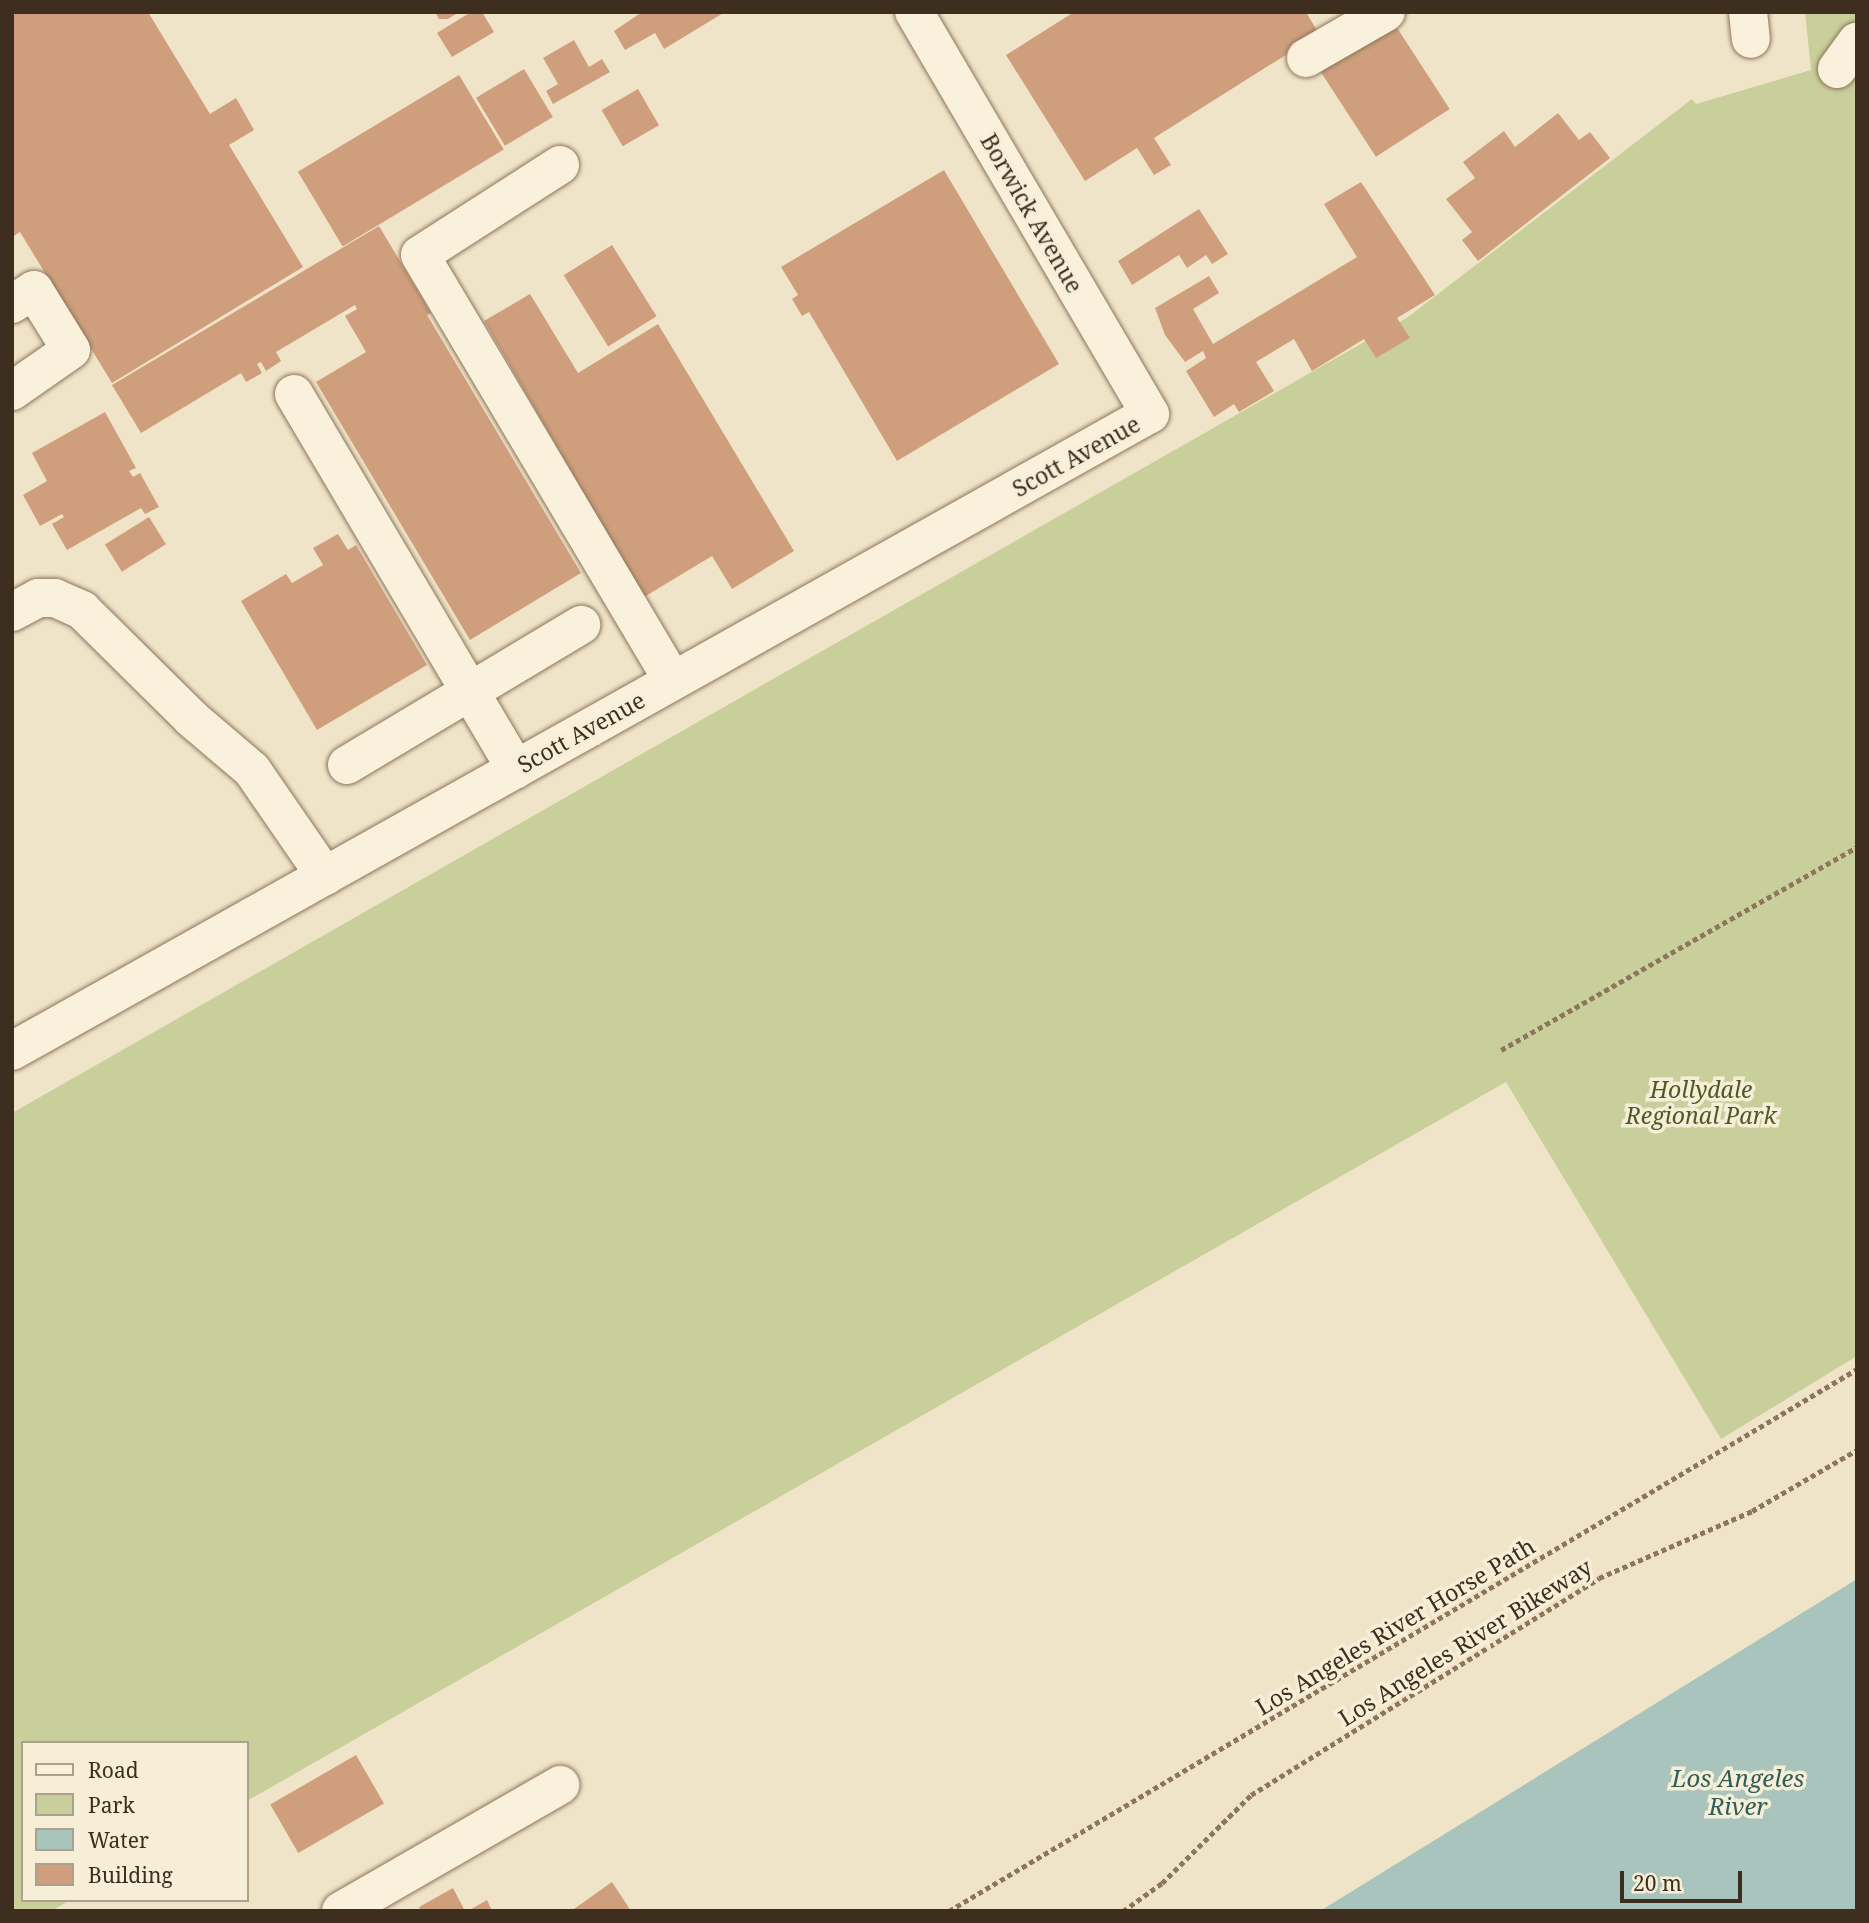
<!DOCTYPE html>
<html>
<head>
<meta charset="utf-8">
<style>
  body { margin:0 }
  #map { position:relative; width:1869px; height:1923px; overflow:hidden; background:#f0e4c8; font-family:"Noto Serif",serif }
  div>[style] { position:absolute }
  .green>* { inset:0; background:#c9cf9b }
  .water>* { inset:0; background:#a9c4bc }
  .building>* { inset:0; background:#cf9f7d; transform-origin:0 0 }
  .path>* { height:4.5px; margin-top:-2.25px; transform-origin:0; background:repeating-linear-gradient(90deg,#8d765c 0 5px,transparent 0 8.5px) }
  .roads { filter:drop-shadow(0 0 2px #8d765c) drop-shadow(0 0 2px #8d765c) }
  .minor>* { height:38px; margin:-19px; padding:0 19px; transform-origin:19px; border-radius:19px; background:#faf1dc }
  span { translate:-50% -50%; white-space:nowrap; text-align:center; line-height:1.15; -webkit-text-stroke:7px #f7eed8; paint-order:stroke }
  .street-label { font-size:23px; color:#3d2e20 }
  .park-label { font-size:23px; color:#4d5a26; font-style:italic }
  .water-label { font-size:24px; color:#2f5d5a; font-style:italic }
  .frame { position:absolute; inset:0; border:14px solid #3d2e20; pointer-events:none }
  .legend { position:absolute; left:21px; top:1741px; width:228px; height:161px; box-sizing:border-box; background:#f7eed8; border:2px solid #ada18e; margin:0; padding:9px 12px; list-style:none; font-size:21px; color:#3d2e20 }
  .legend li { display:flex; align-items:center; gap:14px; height:35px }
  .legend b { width:35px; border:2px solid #ada18e }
  .scale { position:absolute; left:1620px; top:1871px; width:122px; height:32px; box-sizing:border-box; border:4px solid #3d2e20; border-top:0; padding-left:9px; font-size:21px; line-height:24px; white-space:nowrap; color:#3d2e20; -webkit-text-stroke:5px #f7eed8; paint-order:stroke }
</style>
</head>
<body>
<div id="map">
  <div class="green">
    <div style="clip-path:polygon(1805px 12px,1857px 12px,1857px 1356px,1721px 1439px,1506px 1082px,247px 1801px,247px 1743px,23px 1743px,23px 1900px,70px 1900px,52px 1911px,12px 1911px,12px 1113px,1408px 317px,1692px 99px,1696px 104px,1811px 70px)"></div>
  </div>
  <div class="water">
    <div style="clip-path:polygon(1857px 1579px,1857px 1911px,1320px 1911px)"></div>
  </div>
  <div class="building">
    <div style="clip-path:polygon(12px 12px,148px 12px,210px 114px,236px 98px,254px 130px,229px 145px,303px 267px,112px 383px,20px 232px,12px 237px)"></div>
    <div style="clip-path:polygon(435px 12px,459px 12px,448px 19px,439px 19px)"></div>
    <div style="clip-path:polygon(471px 12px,482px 12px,494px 32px,452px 57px,437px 33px)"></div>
    <div style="clip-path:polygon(642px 12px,725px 12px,664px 49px,655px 33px,625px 50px,614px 31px)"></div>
    <div style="clip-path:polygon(1074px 12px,1306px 12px,1319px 34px,1154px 138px,1171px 165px,1154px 175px,1137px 148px,1085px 181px,1006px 55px)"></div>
    <div style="left:1392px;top:20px;width:106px;height:88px;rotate:57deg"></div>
    <div style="clip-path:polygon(574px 40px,589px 67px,602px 59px,610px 72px,553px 104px,546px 91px,558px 84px,543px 58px)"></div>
    <div style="left:524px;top:69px;width:56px;height:56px;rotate:59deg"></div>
    <div style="left:459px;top:75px;width:87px;height:188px;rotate:59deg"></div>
    <div style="left:638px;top:89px;width:42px;height:42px;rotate:60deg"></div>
    <div style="clip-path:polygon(1558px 113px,1579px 140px,1590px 132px,1610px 158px,1478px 261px,1462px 240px,1472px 232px,1446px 199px,1475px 178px,1463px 162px,1504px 131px,1515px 147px)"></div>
    <div style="clip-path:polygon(944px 170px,1059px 364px,897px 461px,809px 312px,802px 316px,792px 299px,798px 295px,781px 267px)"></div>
    <div style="clip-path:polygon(1361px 182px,1435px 295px,1397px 318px,1410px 338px,1376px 358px,1364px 339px,1312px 371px,1294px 339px,1256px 362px,1274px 391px,1239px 412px,1234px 404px,1214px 417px,1186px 371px,1206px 358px,1203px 351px,1185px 362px,1165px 335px,1155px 308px,1209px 276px,1219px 293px,1193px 309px,1213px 344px,1357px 257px,1324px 204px)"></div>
    <div style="clip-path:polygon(1199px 209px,1228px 254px,1212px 264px,1206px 255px,1187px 268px,1179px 255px,1132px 285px,1118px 261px)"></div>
    <div style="clip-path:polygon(379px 226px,431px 313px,427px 315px,581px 573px,470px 640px,316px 382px,366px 352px,345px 316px,357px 309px,355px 305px,276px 352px,281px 361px,266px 371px,261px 362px,257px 364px,262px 373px,246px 382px,241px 373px,141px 433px,112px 385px)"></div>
    <div style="left:612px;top:245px;width:84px;height:57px;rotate:58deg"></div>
    <div style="clip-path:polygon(530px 294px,578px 373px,658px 324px,794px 551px,732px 589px,712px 556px,644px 597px,484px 321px)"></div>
    <div style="clip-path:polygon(105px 412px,136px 468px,129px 471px,133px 477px,140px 473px,159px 507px,145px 514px,141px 508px,67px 550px,52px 524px,64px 517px,62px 514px,40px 526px,23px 495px,47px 481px,32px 453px)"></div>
    <div style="left:149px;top:517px;width:32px;height:52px;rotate:58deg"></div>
    <div style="clip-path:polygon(338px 534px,348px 550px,356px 545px,427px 665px,317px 730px,241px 601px,286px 574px,292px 583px,323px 565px,313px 548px)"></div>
    <div style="left:356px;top:1755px;width:56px;height:99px;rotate:60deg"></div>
    <div style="clip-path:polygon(612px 1882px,631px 1911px,571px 1911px)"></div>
    <div style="clip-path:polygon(453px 1888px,465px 1911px,421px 1911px,419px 1907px)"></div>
    <div style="clip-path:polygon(487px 1900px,492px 1911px,468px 1911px)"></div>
  </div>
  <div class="path">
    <div style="left:1501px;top:1050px;width:410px;rotate:-29.7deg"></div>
    <div style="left:949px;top:1911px;width:1057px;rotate:-30.83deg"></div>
    <div style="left:1123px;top:1911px;width:48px;rotate:-35.7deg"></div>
    <div style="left:1162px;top:1883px;width:125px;rotate:-44.7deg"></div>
    <div style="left:1251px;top:1795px;width:410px;rotate:-31.9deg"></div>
    <div style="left:1599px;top:1578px;width:167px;rotate:-23.6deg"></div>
    <div style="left:1752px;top:1511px;width:121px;rotate:-30.2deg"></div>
  </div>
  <div class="roads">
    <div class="minor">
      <div style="left:1748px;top:12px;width:27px;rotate:84deg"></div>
      <div style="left:1306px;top:58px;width:92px;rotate:-29.9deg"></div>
      <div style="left:1837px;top:69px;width:34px;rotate:-54deg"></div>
      <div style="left:560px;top:165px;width:166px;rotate:147.3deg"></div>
      <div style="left:420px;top:255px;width:495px;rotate:59.3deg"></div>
      <div style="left:12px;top:304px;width:26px;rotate:-32deg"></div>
      <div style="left:34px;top:290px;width:70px;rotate:58.3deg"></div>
      <div style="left:71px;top:350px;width:72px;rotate:145.2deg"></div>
      <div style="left:294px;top:394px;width:436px;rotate:59.4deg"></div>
      <div style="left:12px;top:612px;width:30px;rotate:-28deg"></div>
      <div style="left:38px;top:598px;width:17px"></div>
      <div style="left:55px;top:598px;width:30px;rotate:24deg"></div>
      <div style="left:82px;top:610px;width:153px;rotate:44.7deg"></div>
      <div style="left:191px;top:718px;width:80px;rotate:40.4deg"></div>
      <div style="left:252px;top:770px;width:129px;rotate:55.4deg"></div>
      <div style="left:347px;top:765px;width:273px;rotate:-30.9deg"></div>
      <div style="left:12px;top:1051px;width:1304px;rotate:-29.24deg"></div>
      <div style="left:1150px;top:414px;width:466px;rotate:-120.4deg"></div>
      <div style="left:341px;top:1911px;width:253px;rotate:-29.9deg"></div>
    </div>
  </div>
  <div class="street-label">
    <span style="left:1032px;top:213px;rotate:60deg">Borwick Avenue</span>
    <span style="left:1076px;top:456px;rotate:-29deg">Scott Avenue</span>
    <span style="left:581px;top:732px;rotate:-29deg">Scott Avenue</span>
    <span style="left:1395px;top:1626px;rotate:-31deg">Los Angeles River Horse Path</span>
    <span style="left:1465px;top:1642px;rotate:-32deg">Los Angeles River Bikeway</span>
  </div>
  <div class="park-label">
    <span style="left:1701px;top:1102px">Hollydale<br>Regional Park</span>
  </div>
  <div class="water-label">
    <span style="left:1738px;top:1792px">Los Angeles<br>River</span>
  </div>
  <div class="frame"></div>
  <ul class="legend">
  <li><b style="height:9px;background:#faf1dc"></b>Road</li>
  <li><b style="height:19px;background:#c9cf9b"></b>Park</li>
  <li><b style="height:19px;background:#a9c4bc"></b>Water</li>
  <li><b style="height:19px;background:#cf9f7d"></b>Building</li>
  </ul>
  <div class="scale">20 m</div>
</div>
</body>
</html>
